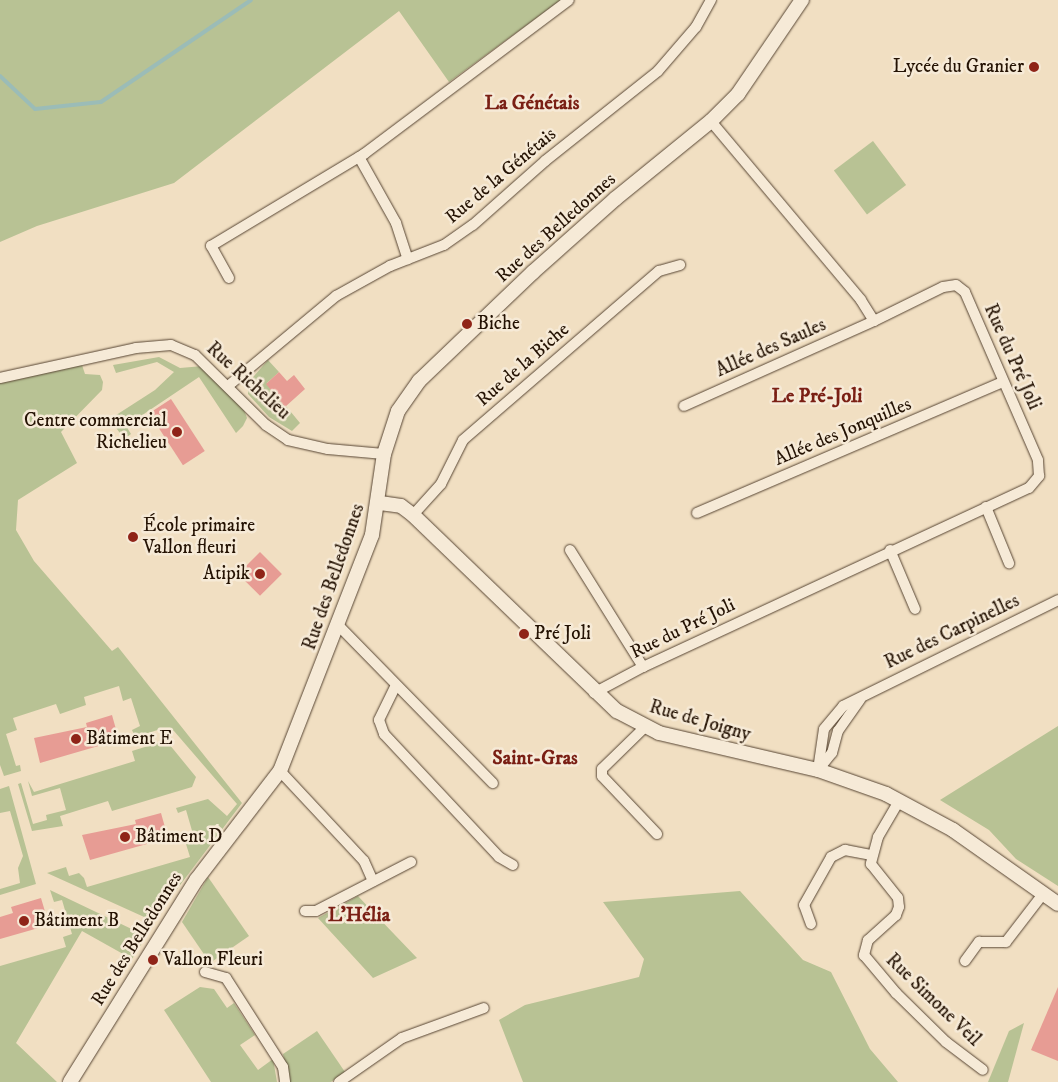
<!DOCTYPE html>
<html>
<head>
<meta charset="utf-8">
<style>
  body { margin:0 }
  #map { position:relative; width:1058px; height:1082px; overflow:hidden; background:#f1dfc2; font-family:"IM FELL DW Pica",serif }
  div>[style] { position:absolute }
  .green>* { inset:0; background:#b8c294; transform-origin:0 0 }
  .stream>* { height:4px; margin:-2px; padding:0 2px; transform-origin:2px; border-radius:2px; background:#9bbcb7 }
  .building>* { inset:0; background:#e79c94; transform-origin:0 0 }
  .roads { filter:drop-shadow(0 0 1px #574533) drop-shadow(0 0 1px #574533) }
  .minor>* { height:10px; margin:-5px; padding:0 5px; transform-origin:5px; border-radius:5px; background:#f6ead7 }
  .secondary>* { height:14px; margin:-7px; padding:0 7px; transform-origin:7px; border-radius:7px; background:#f6ead7 }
  .dots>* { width:14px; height:14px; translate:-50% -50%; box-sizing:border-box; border:2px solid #f6ead7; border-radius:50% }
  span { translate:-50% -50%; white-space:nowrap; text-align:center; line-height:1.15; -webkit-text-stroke:5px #f6ead7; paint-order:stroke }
  .poi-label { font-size:19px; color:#241203 }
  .right { translate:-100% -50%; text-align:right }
  .left { translate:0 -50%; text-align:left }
  .street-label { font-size:19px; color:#241203 }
  .neighbourhood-label { font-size:20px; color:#7a1f14; font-weight:700 }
</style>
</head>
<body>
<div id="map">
  <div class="green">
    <div style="clip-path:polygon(0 0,561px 0,449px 82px,399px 11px,174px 183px,37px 226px,0 242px)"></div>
    <div style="left:873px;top:141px;width:55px;height:49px;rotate:53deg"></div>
    <div style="clip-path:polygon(159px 357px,180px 368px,203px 366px,244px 410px,247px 418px,243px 426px,236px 433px,199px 377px,126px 426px,131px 434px,124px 439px,110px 419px,155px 390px,174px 372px,157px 362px,116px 373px,113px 365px)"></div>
    <div style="clip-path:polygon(268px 360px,279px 372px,267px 383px,300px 423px,292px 431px,269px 417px,248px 394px,248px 383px)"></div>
    <div style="clip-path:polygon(82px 365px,85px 374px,100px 375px,103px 382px,102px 390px,61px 432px,77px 463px,18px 500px,16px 530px,34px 561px,112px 651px,118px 647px,242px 803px,153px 921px,47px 873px,66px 867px,69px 876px,79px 873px,84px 878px,87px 887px,190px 857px,186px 844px,195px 841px,186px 810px,178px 813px,176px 808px,208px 799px,227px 816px,237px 804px,174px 731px,164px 728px,135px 737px,132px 730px,140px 726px,131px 698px,123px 701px,119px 686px,84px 697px,86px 705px,60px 714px,56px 704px,13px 718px,17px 730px,6px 734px,16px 766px,20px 765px,21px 771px,4px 776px,0 765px,0 383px)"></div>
    <div style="clip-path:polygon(1058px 726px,1058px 886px,1016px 859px,989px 830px,940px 800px)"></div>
    <div style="clip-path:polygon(161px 742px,169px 744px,196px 777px,192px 787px,112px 811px,108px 801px,60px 816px,63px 826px,32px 831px,18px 784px,21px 783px,33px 824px,47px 820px,46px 815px,66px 810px,60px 788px,32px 796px,28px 781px,34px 792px,135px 761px,132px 751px)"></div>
    <div style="clip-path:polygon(9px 786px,36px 884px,0 895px,0 889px,20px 883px,18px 868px,23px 856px,10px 811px,0 813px,0 789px)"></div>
    <div style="clip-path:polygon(208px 877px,249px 936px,210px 963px,182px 922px)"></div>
    <div style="clip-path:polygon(50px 890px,140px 933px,144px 940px,132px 959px,82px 931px,16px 1043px,57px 1082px,0 1082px,0 966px,66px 947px,63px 937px,72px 934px,62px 900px,54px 902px)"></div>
    <div style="clip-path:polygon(740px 891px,803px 960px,831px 972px,870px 1049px,898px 1082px,523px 1082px,499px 1020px,525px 1005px,639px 977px,644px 959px,603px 902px)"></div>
    <div style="clip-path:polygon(358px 896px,372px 911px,417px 958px,373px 978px,318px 918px)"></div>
    <div style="clip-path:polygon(200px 987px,214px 989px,227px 1008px,234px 1003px,255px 1035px,240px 1045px,258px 1070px,273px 1059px,277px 1082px,211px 1082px,164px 1010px)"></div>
    <div style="clip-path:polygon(1024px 1023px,1008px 1082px,988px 1082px,1009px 1031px)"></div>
    <div style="clip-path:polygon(317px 1031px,345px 1072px,331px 1082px,289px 1082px,283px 1054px)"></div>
  </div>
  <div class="stream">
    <div style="left:0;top:76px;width:48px;rotate:43.3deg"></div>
    <div style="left:35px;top:109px;width:66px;rotate:-6.1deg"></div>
    <div style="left:101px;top:102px;width:181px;rotate:-34.2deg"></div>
  </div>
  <div class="building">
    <div style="clip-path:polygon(279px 372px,287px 381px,294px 375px,305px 389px,285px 407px,266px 384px)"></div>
    <div style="left:171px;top:399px;width:62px;height:26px;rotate:57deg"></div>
    <div style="left:260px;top:552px;width:31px;height:31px;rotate:45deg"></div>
    <div style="clip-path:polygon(112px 715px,119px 740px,40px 763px,34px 738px,87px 727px,86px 723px)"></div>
    <div style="clip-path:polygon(161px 813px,168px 838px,90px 860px,82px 835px,136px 824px,135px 820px)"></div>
    <div style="clip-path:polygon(41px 898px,49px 925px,0 939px,0 917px,13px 913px,11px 907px)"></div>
    <div style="clip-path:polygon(1058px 987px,1058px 1061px,1031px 1050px)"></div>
  </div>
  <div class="roads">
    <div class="minor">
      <div style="left:359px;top:157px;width:76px;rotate:60.7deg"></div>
      <div style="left:396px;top:223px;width:38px;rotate:72deg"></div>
      <div style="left:229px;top:278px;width:37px;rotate:-119deg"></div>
      <div style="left:211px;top:246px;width:179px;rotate:-31deg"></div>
      <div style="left:364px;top:154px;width:256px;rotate:-36.9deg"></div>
      <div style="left:0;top:378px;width:139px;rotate:-12.4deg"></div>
      <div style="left:136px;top:348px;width:35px;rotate:-5deg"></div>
      <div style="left:171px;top:345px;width:26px;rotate:23deg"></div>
      <div style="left:195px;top:355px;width:100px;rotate:44.6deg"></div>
      <div style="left:266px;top:425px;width:27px;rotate:34deg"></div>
      <div style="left:288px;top:440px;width:41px;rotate:12.7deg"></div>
      <div style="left:328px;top:449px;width:56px;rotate:5.1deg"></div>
      <div style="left:228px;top:386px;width:141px;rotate:-39.8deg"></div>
      <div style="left:336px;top:296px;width:62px;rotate:-29.1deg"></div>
      <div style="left:390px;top:266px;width:58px;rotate:-21.3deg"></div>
      <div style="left:444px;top:245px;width:35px;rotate:-35deg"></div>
      <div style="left:473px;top:225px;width:96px;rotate:-41.6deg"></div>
      <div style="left:545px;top:161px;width:144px;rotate:-38.5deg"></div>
      <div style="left:658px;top:71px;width:58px;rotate:-49.2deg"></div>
      <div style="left:696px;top:27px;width:31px;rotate:-61deg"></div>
      <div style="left:684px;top:406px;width:208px;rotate:-24.1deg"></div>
      <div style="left:986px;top:507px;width:61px;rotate:67.7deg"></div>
      <div style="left:697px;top:513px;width:333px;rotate:-23.2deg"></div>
      <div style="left:413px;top:515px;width:42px;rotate:-47.9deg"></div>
      <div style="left:441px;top:484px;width:49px;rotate:-63.4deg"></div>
      <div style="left:463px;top:440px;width:259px;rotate:-40.8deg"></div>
      <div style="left:659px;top:271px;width:22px;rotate:-16deg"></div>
      <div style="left:570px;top:550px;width:138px;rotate:58deg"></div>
      <div style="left:890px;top:550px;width:64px;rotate:67deg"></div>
      <div style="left:339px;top:626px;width:220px;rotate:45.6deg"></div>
      <div style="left:396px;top:685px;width:39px;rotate:116deg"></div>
      <div style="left:379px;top:720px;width:15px;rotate:70deg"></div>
      <div style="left:384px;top:734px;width:168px;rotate:46.9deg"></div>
      <div style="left:499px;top:857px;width:16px;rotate:30deg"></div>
      <div style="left:594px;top:693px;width:55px;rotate:-28deg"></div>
      <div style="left:643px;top:667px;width:425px;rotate:-24.9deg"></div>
      <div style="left:1029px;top:488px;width:16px;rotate:-50deg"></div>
      <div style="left:1039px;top:476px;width:16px;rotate:-94deg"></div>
      <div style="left:1038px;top:460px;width:183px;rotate:-113.5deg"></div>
      <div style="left:965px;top:292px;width:11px;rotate:-142deg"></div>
      <div style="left:956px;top:285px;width:13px;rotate:171deg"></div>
      <div style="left:943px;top:287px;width:77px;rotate:153.8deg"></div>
      <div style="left:874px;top:321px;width:25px;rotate:-122deg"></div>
      <div style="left:861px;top:300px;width:234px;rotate:-130deg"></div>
      <div style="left:645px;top:727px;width:60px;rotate:135.7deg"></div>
      <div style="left:602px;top:769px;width:7px;rotate:90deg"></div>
      <div style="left:602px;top:776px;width:80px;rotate:46.5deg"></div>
      <div style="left:818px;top:770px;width:41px;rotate:-81.7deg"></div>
      <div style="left:824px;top:729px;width:30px;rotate:-50deg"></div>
      <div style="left:843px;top:706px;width:240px;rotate:-26.2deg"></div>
      <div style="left:818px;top:770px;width:22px;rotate:-51deg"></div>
      <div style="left:832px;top:753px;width:23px;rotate:-75deg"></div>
      <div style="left:838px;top:731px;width:39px;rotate:-55deg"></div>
      <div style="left:280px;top:771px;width:123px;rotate:47deg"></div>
      <div style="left:364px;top:861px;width:22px;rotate:66deg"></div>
      <div style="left:899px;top:801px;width:42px;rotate:120.3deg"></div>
      <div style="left:878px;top:837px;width:28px;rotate:105deg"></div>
      <div style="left:871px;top:864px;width:43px;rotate:51.5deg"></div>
      <div style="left:898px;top:898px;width:9px;rotate:84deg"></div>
      <div style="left:899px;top:907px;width:9px;rotate:111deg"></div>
      <div style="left:896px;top:915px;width:38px;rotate:138deg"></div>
      <div style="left:868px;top:940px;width:16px;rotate:105deg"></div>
      <div style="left:864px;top:955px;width:50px;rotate:49.9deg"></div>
      <div style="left:896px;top:993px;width:70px;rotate:44.4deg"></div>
      <div style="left:946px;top:1042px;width:46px;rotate:37.1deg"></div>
      <div style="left:305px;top:911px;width:11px"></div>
      <div style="left:316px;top:911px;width:107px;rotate:-27.3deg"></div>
      <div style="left:811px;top:924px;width:20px;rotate:-110deg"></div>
      <div style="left:804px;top:905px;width:55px;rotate:-60.6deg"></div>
      <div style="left:831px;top:857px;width:16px;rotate:-27deg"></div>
      <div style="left:845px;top:850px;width:26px;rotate:11deg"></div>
      <div style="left:965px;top:961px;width:24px;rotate:-54deg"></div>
      <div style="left:979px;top:942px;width:27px"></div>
      <div style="left:1006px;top:942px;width:61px;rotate:-52.4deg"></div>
      <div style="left:205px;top:972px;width:22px;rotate:16deg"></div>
      <div style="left:226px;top:978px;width:106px;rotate:57.4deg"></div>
      <div style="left:283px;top:1067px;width:15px;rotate:82deg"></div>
      <div style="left:339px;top:1082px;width:77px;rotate:-34.9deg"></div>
      <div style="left:402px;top:1038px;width:87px;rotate:-20.1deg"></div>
    </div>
    <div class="secondary">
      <div style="left:380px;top:503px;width:21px;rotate:8deg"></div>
      <div style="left:401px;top:506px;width:15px;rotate:37deg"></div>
      <div style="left:413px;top:515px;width:283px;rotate:43.9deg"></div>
      <div style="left:617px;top:711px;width:47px;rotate:27.6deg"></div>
      <div style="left:659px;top:733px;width:163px;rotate:13.1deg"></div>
      <div style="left:818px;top:770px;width:72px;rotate:19.4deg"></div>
      <div style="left:886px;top:794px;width:76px;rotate:28.2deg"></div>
      <div style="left:953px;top:830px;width:128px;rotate:35.2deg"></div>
      <div style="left:70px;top:1082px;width:239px;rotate:-58deg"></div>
      <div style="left:197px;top:879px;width:136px;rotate:-52.5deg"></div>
      <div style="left:280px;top:771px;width:253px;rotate:-68.7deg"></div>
      <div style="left:372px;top:535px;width:82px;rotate:-81.6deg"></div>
      <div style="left:384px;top:454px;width:45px;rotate:-72deg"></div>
      <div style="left:398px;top:411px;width:37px;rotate:-55deg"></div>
      <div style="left:419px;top:381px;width:158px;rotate:-43.7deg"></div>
      <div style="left:533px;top:272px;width:110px;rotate:-41.7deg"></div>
      <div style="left:615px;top:199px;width:124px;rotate:-39.1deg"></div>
      <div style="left:711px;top:121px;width:38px;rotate:-45deg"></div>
      <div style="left:738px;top:94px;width:114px;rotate:-55.8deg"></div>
    </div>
  </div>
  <div class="dots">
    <div style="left:1034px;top:67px;background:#8f2418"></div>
    <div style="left:467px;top:324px;background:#8f2418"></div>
    <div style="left:177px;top:432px;background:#8f2418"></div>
    <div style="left:133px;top:537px;background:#8f2418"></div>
    <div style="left:260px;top:574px;background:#8f2418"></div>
    <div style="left:524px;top:634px;background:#8f2418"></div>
    <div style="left:76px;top:739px;background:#8f2418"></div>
    <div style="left:125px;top:837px;background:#8f2418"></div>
    <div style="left:24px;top:921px;background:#8f2418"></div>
    <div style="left:153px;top:960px;background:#8f2418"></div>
  </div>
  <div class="poi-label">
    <span class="right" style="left:1024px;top:67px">Lycée du Granier</span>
    <span class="left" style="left:477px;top:324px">Biche</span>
    <span class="right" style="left:167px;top:432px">Centre commercial<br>Richelieu</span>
    <span class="left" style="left:143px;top:537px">École primaire<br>Vallon fleuri</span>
    <span class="right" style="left:250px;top:574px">Atipik</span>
    <span class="left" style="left:534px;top:634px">Pré Joli</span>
    <span class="left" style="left:86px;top:739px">Bâtiment E</span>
    <span class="left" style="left:135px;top:837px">Bâtiment D</span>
    <span class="left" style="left:34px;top:921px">Bâtiment B</span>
    <span class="left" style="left:163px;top:960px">Vallon Fleuri</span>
  </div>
  <div class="street-label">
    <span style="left:501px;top:176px;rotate:-40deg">Rue de la Génétais</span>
    <span style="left:556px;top:228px;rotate:-42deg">Rue des Belledonnes</span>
    <span style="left:771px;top:348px;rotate:-24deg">Allée des Saules</span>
    <span style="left:1012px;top:357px;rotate:66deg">Rue du Pré Joli</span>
    <span style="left:523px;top:365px;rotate:-41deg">Rue de la Biche</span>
    <span style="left:248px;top:381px;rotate:42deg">Rue Richelieu</span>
    <span style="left:843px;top:432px;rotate:-23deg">Allée des Jonquilles</span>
    <span style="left:334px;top:577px;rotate:-71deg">Rue des Belledonnes</span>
    <span style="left:683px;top:629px;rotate:-26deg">Rue du Pré Joli</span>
    <span style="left:952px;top:632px;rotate:-26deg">Rue des Carpinelles</span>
    <span style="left:700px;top:721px;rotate:16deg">Rue de Joigny</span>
    <span style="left:137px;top:939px;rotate:-58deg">Rue des Belledonnes</span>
    <span style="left:933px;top:1000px;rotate:44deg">Rue Simone Veil</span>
  </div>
  <div class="neighbourhood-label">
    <span style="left:532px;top:103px">La Génétais</span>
    <span style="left:817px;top:396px">Le Pré-Joli</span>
    <span style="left:535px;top:758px">Saint-Gras</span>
    <span style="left:359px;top:915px">L'Hélia</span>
  </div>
</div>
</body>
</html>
